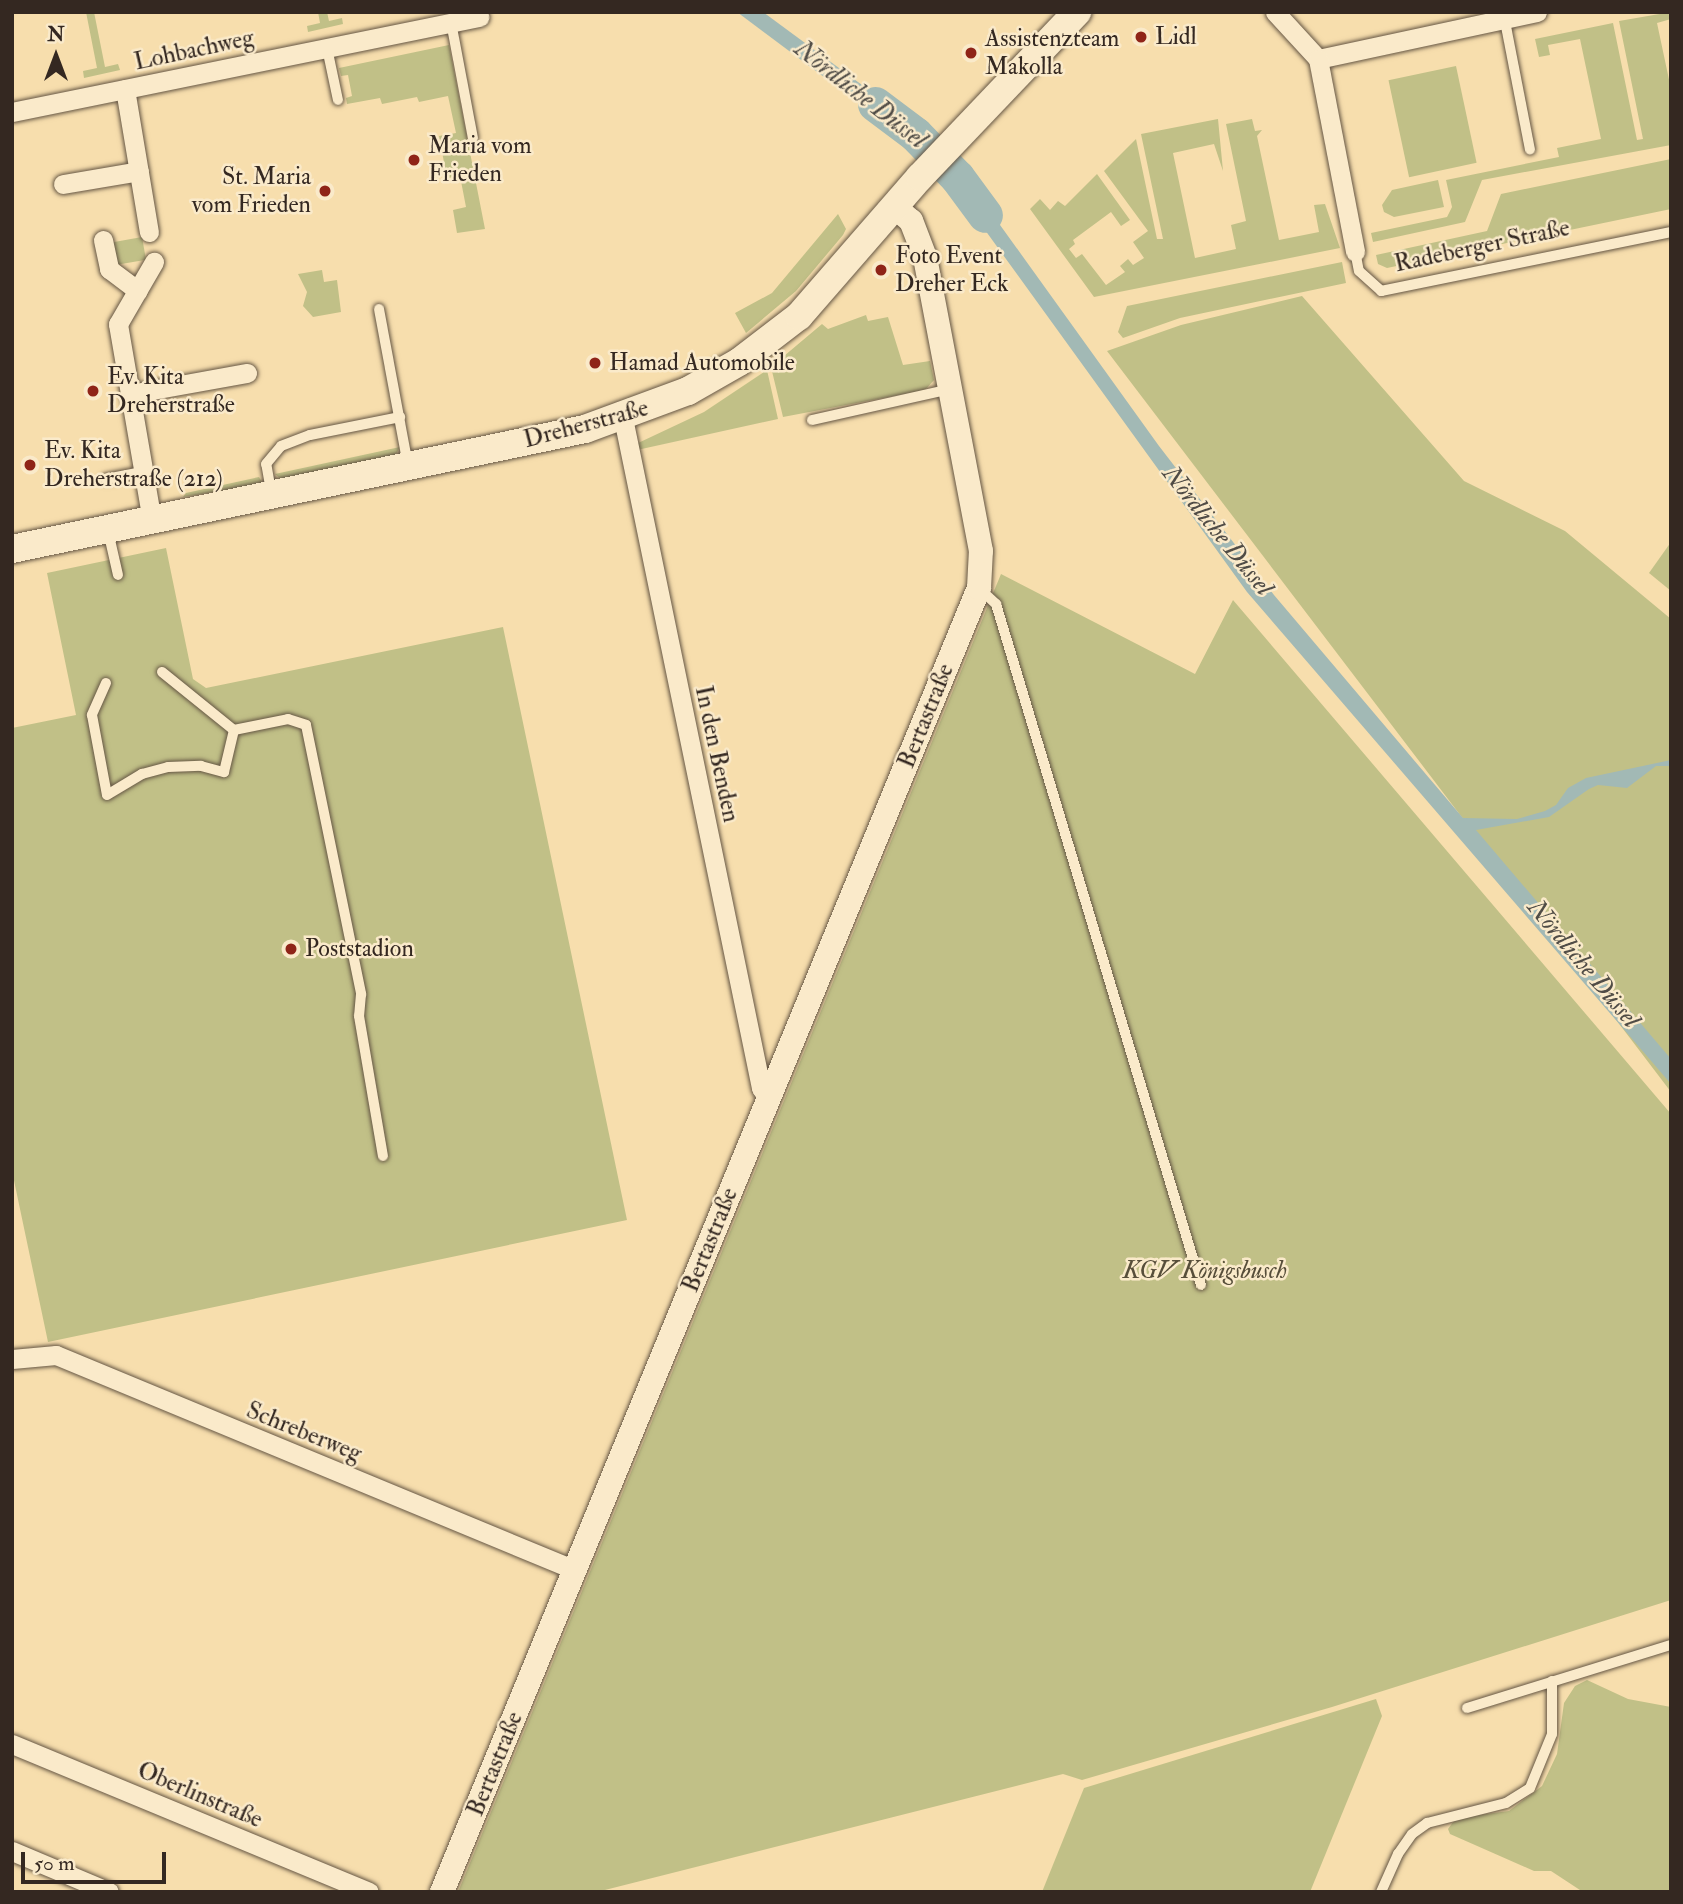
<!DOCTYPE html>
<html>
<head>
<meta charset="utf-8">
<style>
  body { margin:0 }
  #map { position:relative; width:1683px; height:1904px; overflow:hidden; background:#f7dead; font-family:"IM FELL Double Pica",serif }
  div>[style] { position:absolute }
  .green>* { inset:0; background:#c1c087; transform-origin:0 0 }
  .water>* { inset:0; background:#a2b9b5 }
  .river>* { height:35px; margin:-17.5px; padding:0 17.5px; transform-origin:17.5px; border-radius:17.5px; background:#a2b9b5 }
  .roads { filter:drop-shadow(0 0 2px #655644) drop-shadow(0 0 2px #655644) }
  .service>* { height:10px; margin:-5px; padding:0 5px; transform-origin:5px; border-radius:5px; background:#faeaca }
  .minor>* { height:19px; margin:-9.5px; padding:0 9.5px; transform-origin:9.5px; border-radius:9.5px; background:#faeaca }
  .tertiary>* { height:24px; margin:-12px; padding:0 12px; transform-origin:12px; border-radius:12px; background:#faeaca }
  .secondary>* { height:28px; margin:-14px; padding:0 14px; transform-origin:14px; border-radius:14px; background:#faeaca }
  .dots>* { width:19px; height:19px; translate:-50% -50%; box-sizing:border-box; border:4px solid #faeaca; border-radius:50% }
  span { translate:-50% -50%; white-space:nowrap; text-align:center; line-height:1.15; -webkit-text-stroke:5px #faeaca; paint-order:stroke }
  .poi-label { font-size:24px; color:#342821 }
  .left { translate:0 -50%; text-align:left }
  .right { translate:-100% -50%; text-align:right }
  .street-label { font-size:24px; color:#342821 }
  .park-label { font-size:24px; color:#574e3a; font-style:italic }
  .water-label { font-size:26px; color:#504c46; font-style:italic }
  .frame { position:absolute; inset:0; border:14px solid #342821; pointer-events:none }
  .north { position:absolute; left:21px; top:21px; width:70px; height:70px; -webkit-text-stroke:5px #faeaca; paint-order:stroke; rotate:0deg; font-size:19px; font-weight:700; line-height:28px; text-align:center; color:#342821 }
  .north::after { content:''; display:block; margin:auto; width:24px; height:32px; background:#342821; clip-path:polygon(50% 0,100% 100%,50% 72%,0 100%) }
  .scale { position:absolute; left:21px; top:1852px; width:145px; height:32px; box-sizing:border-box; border:4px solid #342821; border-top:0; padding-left:9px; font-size:21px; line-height:24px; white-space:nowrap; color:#342821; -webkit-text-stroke:5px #faeaca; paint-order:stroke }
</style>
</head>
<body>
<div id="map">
  <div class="green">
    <div style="clip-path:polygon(86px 12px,94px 12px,105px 67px,118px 64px,120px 70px,84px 78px,83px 71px,97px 68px)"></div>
    <div style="clip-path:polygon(318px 12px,327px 12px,329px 21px,342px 18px,343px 24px,308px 32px,307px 26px,320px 23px)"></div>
    <div style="clip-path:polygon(1671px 12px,1671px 19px,1657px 23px,1671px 89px,1671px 145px,1482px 180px,1465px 222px,1373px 242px,1371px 233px,1447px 217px,1452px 207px,1446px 180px,1559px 157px,1557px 148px,1601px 139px,1580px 39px,1548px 45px,1550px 55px,1539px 57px,1535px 39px,1613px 23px,1637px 140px,1643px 139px,1619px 21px)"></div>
    <div style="clip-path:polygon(449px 45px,485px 229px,457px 233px,453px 210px,466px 207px,460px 176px,447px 178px,439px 136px,456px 133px,448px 96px,419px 102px,417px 97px,382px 104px,380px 98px,347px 104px,346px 98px,352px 96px,348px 75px,341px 76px,339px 68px)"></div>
    <div style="left:1456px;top:66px;width:99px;height:69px;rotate:78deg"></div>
    <div style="clip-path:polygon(1218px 119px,1223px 171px,1214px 144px,1173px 153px,1195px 258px,1236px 249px,1231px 225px,1246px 221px,1226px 124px,1252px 119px,1255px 131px,1262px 130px,1257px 136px,1279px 240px,1319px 232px,1314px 205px,1325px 204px,1340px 248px,1094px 297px,1030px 209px,1040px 199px,1050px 210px,1058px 201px,1065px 206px,1097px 174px,1130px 220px,1121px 226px,1111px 212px,1073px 240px,1075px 244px,1069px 249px,1076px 258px,1082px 254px,1106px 285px,1125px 272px,1120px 266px,1128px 259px,1133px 265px,1144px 258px,1133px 242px,1148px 231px,1104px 171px,1136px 139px,1157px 239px,1163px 239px,1141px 134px)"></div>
    <div style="clip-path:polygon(1671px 159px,1671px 209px,1387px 268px,1378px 264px,1376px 255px,1487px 231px,1501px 194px)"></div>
    <div style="clip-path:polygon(1438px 180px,1444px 207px,1394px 217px,1384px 212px,1382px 205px,1392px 190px)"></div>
    <div style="clip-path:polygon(838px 214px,846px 229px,843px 235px,796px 291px,746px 333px,735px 313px,772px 293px)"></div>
    <div style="left:142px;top:237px;width:23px;height:31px;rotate:80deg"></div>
    <div style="clip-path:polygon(1342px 262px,1346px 283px,1180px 318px,1123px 338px,1118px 332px,1127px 306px)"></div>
    <div style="clip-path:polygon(322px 270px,324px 282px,337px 280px,341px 312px,313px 317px,303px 306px,307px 292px,298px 274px)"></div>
    <div style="clip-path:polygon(1302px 296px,1464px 481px,1565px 531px,1671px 619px,1671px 1092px,1107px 351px,1181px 325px)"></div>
    <div style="clip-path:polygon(866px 315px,868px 321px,888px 317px,903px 365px,930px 361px,934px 380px,925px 390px,783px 417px,771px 367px,822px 324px,828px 329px)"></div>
    <div style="clip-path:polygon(767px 370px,778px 419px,637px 450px,636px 444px,704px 412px)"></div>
    <div style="clip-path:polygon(400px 447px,395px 456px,282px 480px,275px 474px)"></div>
    <div style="clip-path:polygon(259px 477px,263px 484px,183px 497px,186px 493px)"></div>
    <div style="clip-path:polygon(1671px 542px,1671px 591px,1649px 573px)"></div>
    <div style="clip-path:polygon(166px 548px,193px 679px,206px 688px,503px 627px,627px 1220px,48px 1342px,12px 1171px,12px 728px,76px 715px,47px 573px)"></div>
    <div style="clip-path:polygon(1001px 574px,1195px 674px,1233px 600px,1671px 1114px,1671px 1600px,1332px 1707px,1082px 1780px,1063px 1774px,597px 1892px,458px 1892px)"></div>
    <div style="clip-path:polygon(1587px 1680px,1628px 1699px,1671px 1707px,1671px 1892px,1583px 1892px,1551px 1871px,1534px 1871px,1450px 1834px,1448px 1829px,1456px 1818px,1509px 1811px,1542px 1786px,1557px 1754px,1564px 1703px,1575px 1686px)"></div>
    <div style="clip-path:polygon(1376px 1699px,1382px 1716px,1310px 1892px,1042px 1892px,1084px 1788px)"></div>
  </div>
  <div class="water">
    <div style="clip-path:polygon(737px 12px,763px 12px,919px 127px,907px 139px)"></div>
    <div style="clip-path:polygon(962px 172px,1159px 446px,1274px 595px,1463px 818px,1517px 819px,1545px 811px,1556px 805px,1568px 788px,1586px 778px,1671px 760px,1671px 766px,1656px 766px,1627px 788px,1598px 785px,1589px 789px,1549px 817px,1476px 830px,1671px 1059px,1671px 1084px,1247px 592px,951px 183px)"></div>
  </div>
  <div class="river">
    <div style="left:875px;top:104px;width:50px;rotate:36.9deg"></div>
    <div style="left:915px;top:134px;width:60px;rotate:45.7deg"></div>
    <div style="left:957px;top:177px;width:47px;rotate:53.6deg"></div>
  </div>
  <div class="roads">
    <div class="service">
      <div style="left:1504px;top:16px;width:136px;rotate:79deg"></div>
      <div style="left:451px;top:22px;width:118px;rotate:79.3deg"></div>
      <div style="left:327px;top:48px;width:53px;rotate:78.1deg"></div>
      <div style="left:1355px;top:251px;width:20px;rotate:79deg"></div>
      <div style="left:1359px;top:271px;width:30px;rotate:42deg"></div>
      <div style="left:1381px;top:291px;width:296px;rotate:-11.5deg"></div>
      <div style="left:379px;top:309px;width:159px;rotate:79.5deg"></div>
      <div style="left:812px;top:420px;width:142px;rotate:-12.6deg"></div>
      <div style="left:106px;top:479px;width:38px;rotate:-11deg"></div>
      <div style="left:271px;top:491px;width:27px;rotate:-100deg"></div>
      <div style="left:266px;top:464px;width:23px;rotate:-50deg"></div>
      <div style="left:281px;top:446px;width:31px;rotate:-21deg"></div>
      <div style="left:310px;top:435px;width:92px;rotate:-11.3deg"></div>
      <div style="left:108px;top:531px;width:45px;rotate:77.2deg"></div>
      <div style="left:981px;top:590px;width:21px;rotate:43deg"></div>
      <div style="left:996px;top:604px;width:711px;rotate:73.25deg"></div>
      <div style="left:162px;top:672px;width:92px;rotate:38.9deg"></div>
      <div style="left:234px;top:730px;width:55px;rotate:-11.5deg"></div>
      <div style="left:288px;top:719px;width:19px;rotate:18deg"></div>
      <div style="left:306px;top:725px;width:275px;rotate:78.4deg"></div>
      <div style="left:361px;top:994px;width:22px;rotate:95deg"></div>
      <div style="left:359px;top:1016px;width:142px;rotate:80.3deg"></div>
      <div style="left:106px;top:683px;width:35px;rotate:114deg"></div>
      <div style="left:92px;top:715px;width:81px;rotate:79.4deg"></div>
      <div style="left:107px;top:795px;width:41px;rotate:-31deg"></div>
      <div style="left:142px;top:774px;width:27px;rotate:-15deg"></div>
      <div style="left:168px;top:767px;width:33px;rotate:-2deg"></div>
      <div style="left:201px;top:766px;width:24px;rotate:15deg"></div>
      <div style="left:224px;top:772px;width:43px;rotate:-76.6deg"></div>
      <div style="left:1467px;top:1708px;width:214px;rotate:-17.2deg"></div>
      <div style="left:1381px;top:1892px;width:42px;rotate:-65.9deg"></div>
      <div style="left:1398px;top:1854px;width:24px;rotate:-55deg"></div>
      <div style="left:1412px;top:1834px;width:19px;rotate:-36deg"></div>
      <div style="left:1427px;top:1823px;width:81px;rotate:-14.2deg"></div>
      <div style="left:1506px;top:1803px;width:28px;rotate:-32deg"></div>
      <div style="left:1530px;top:1788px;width:58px;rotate:-67.8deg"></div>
      <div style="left:1552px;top:1734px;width:53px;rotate:-90deg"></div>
    </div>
    <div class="minor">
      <div style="left:1275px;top:12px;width:64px;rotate:47.5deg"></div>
      <div style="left:1318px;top:59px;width:224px;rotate:-12.1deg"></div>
      <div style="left:1318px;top:59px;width:196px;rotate:79.1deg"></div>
      <div style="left:125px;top:89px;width:145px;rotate:80.5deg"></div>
      <div style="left:12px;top:112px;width:477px;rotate:-11.5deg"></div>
      <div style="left:63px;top:184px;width:77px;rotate:-9.7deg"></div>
      <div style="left:103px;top:240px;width:30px;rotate:78deg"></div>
      <div style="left:109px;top:269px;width:36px;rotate:37deg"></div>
      <div style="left:130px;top:394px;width:119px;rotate:-10.2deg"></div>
      <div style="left:623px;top:418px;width:684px;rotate:78.36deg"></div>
      <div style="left:761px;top:1088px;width:12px;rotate:55deg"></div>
      <div style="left:152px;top:521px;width:200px;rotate:-99.8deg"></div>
      <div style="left:118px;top:324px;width:72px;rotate:-59.9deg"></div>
      <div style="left:12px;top:1359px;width:44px;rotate:-5.2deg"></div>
      <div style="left:56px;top:1355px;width:562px;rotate:22.5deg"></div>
      <div style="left:12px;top:1744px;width:386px;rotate:22.5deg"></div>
      <div style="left:12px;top:1851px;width:105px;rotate:22.9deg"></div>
    </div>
    <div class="tertiary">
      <div style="left:442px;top:1892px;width:1410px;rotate:-67.62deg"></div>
      <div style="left:979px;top:588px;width:37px;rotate:-87deg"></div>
      <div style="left:981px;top:551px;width:299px;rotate:-100.8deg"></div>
      <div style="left:925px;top:257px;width:39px;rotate:-111deg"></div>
      <div style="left:911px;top:221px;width:21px;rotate:-139deg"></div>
    </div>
    <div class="secondary">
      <div style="left:12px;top:549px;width:585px;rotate:-11.83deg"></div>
      <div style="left:585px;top:429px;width:110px;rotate:-20.3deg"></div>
      <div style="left:688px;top:391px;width:59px;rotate:-29.6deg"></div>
      <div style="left:739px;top:362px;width:76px;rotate:-37.5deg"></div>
      <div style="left:799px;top:316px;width:184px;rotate:-49deg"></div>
      <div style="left:920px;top:177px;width:228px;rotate:-46.4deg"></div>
    </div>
  </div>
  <div class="dots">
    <div style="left:1141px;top:37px;background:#8f2418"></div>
    <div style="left:971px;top:53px;background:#8f2418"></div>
    <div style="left:414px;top:160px;background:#8f2418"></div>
    <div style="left:325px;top:191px;background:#8f2418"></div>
    <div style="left:881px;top:270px;background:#8f2418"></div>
    <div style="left:595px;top:363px;background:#8f2418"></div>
    <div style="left:93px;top:391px;background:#8f2418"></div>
    <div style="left:30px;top:465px;background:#8f2418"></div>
    <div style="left:291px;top:949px;background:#8f2418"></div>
  </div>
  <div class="poi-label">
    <span class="left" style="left:1155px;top:37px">Lidl</span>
    <span class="left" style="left:985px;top:53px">Assistenzteam<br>Makolla</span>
    <span class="left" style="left:428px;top:160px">Maria vom<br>Frieden</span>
    <span class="right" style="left:311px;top:191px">St. Maria<br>vom Frieden</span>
    <span class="left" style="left:895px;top:270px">Foto Event<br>Dreher Eck</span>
    <span class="left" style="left:609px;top:363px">Hamad Automobile</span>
    <span class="left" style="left:107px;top:391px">Ev. Kita<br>Dreherstraße</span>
    <span class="left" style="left:44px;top:465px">Ev. Kita<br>Dreherstraße (212)</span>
    <span class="left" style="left:305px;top:949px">Poststadion</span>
  </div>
  <div class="street-label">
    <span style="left:194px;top:50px;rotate:-12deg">Lohbachweg</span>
    <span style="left:1482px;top:246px;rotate:-12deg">Radeberger Straße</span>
    <span style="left:586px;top:424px;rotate:-15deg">Dreherstraße</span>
    <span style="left:926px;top:716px;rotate:-68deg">Bertastraße</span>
    <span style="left:717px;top:754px;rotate:78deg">In den Benden</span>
    <span style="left:710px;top:1240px;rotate:-68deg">Bertastraße</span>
    <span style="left:304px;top:1432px;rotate:22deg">Schreberweg</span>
    <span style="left:495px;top:1764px;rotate:-68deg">Bertastraße</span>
    <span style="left:200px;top:1795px;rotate:23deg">Oberlinstraße</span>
  </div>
  <div class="park-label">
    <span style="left:1205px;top:1271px">KGV Königsbusch</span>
  </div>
  <div class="water-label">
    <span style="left:860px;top:95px;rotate:38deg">Nördliche Düssel</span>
    <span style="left:1217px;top:531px;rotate:51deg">Nördliche Düssel</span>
    <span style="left:1583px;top:964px;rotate:50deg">Nördliche Düssel</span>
  </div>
  <div class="frame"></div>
  <div class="north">N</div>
  <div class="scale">50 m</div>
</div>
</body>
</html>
